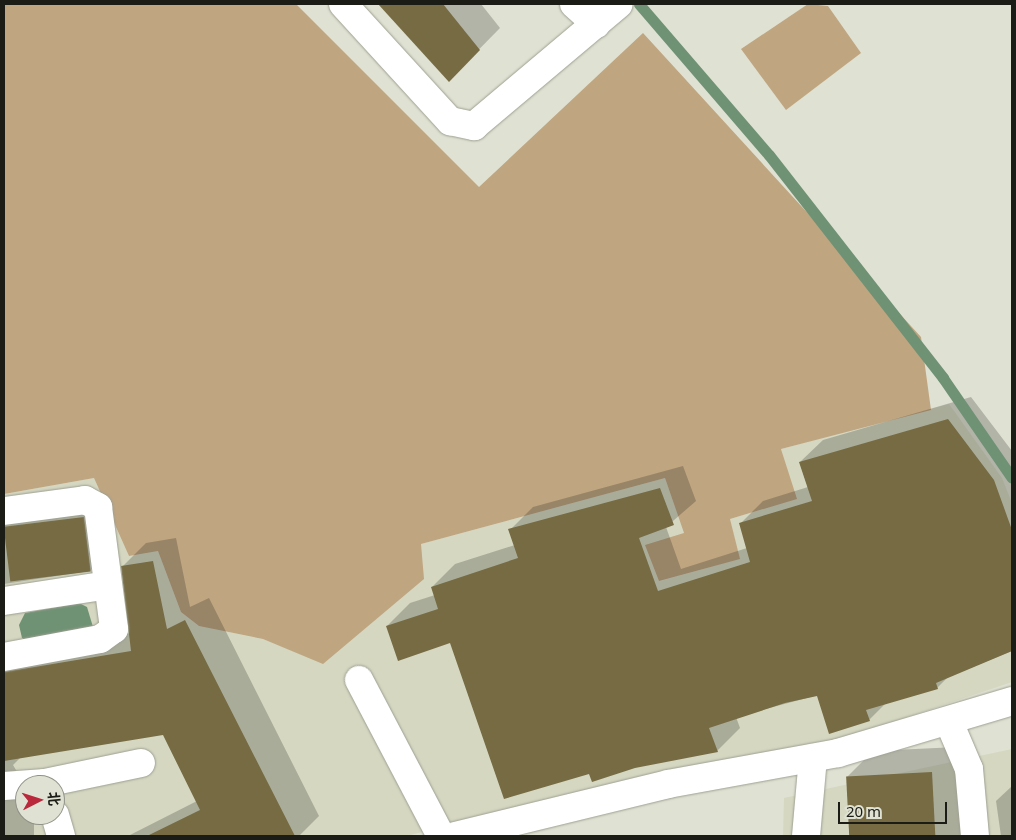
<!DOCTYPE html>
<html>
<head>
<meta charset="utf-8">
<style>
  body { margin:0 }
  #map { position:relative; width:1016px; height:840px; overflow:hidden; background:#dfe1d2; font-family:"Noto Sans","Noto Sans SC",sans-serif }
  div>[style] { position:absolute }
  .built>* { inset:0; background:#d5d7c1 }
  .forest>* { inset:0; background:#bfa580 }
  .water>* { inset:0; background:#6f9274 }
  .shadow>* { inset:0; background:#0003 }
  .stream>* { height:11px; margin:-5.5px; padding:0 5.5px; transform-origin:5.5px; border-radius:5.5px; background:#6f9274 }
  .building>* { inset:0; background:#766b43; transform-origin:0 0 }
  .roads { filter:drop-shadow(0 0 1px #9ea092) drop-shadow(0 0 1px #9ea092) }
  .minor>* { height:28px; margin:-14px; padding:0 14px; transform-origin:14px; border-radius:14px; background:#fff }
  span { translate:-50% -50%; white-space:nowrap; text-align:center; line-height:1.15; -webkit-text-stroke:4.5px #dfe1d2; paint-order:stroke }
  .frame { position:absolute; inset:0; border:5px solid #1c1c17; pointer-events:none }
  .north { position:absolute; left:15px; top:775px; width:50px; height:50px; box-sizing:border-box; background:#dfe1d2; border:1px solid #919287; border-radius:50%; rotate:85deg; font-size:14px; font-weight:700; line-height:20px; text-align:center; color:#1c1c17 }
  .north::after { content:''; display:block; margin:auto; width:18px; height:22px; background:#b9283b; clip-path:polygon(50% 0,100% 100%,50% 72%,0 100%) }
  .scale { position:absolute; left:838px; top:802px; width:109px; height:22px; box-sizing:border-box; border:2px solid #1c1c17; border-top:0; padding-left:6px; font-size:15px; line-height:18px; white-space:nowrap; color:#1c1c17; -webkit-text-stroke:4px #dfe1d2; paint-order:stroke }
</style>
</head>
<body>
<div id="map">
  <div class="built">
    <div style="clip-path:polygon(evenodd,949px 404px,1002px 478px,1012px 503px,1012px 682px,842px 739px,673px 770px,406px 836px,4px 836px,4px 494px,94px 478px,129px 556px,158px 551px,181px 612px,199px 626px,263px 639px,323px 663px,421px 544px,665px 478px,684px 533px,660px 581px,739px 559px,730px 519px,796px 499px,781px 449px,949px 404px,25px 785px,55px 785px,55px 815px,25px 815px,25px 785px)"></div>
    <div style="clip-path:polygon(1012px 749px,1012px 836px,783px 836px,784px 798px)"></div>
  </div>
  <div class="forest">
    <div style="clip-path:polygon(4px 4px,296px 4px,479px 187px,643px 33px,921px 337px,931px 410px,781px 449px,797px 499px,730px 519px,740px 559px,659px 581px,645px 545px,684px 533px,665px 478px,421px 544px,424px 579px,323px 664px,263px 639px,199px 626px,181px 612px,158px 551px,129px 556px,94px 478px,4px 494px)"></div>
    <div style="clip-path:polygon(808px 4px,828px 6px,861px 53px,786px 110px,741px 49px)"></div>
  </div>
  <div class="water">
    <div style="clip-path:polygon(79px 603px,87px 607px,93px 627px,30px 643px,22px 638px,19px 625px,25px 613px)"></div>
  </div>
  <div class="shadow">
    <div style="clip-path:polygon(380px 4px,481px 4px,500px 28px,449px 80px)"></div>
    <div style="clip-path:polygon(971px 397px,1012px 451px,1012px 651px,948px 677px,937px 688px,887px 702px,869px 720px,818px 695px,736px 717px,740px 728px,717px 751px,590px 772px,450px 641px,387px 626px,410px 603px,435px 595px,432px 587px,455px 564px,515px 545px,510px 530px,533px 507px,683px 466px,696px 501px,666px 527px,681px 569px,747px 548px,740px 524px,763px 501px,808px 487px,800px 462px,823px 440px)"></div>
    <div style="clip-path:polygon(104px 497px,111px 550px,90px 571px,4px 584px,4px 506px)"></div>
    <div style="clip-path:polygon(176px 538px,190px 607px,209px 598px,319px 816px,299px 836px,128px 836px,197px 801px,164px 734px,21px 757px,13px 765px,25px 785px,25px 815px,34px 815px,34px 836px,4px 836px,4px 653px,131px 633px,123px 566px,146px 543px)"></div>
    <div style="clip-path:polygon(957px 747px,962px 836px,850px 836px,847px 777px,873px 751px)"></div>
    <div style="clip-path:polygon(1012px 786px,1012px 836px,1001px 836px,996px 801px)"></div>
  </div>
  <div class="stream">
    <div style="left:639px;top:4px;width:199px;rotate:49.3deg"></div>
    <div style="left:769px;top:155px;width:283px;rotate:52deg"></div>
    <div style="left:943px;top:378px;width:121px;rotate:55.4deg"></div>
  </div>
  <div class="building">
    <div style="clip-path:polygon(378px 4px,443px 4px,480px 50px,449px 82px)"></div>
    <div style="clip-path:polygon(948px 419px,994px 480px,1012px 530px,1012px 651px,936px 683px,938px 689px,866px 710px,870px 721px,829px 734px,817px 696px,785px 703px,709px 728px,718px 752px,635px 768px,592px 782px,589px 774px,504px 799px,450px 643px,398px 661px,386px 626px,438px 609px,431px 587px,518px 558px,508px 529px,660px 488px,674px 525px,639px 538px,658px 591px,750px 562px,739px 523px,812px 501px,799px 462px)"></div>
    <div style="left:84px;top:517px;width:55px;height:81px;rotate:83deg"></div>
    <div style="clip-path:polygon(153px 561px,167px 629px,185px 620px,295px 836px,147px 836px,200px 810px,163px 735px,4px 761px,4px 672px,131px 651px,121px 566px)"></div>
    <div style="left:932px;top:772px;width:64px;height:86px;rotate:87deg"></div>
  </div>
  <div class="roads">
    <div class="minor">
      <div style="left:343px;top:4px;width:159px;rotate:47.6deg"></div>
      <div style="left:450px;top:121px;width:25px;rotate:12deg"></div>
      <div style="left:474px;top:126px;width:189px;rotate:-40.1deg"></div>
      <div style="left:574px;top:4px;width:30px;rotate:42deg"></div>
      <div style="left:4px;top:511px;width:82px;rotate:-7.7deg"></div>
      <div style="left:85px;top:500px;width:15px;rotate:28deg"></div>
      <div style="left:98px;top:507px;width:123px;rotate:82.5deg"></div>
      <div style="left:114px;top:629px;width:17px;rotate:144deg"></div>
      <div style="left:100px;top:639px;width:98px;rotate:169.4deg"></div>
      <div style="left:4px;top:601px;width:105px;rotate:-8.7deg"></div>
      <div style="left:359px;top:680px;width:176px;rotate:62.3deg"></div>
      <div style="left:949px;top:722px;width:51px;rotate:66.9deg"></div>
      <div style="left:969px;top:769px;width:67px;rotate:84.9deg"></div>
      <div style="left:4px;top:786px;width:41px;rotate:-4.2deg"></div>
      <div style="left:45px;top:783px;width:98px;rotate:-11.8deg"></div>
      <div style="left:55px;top:815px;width:22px;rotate:74deg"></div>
      <div style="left:455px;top:836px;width:219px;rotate:-13.7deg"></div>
      <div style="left:668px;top:784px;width:173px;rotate:-10.3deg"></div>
      <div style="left:838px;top:753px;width:182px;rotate:-16.6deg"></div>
      <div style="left:806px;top:836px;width:78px;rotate:-84.9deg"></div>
    </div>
  </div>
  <div class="frame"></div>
  <div class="north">北</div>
  <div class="scale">20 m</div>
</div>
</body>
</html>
